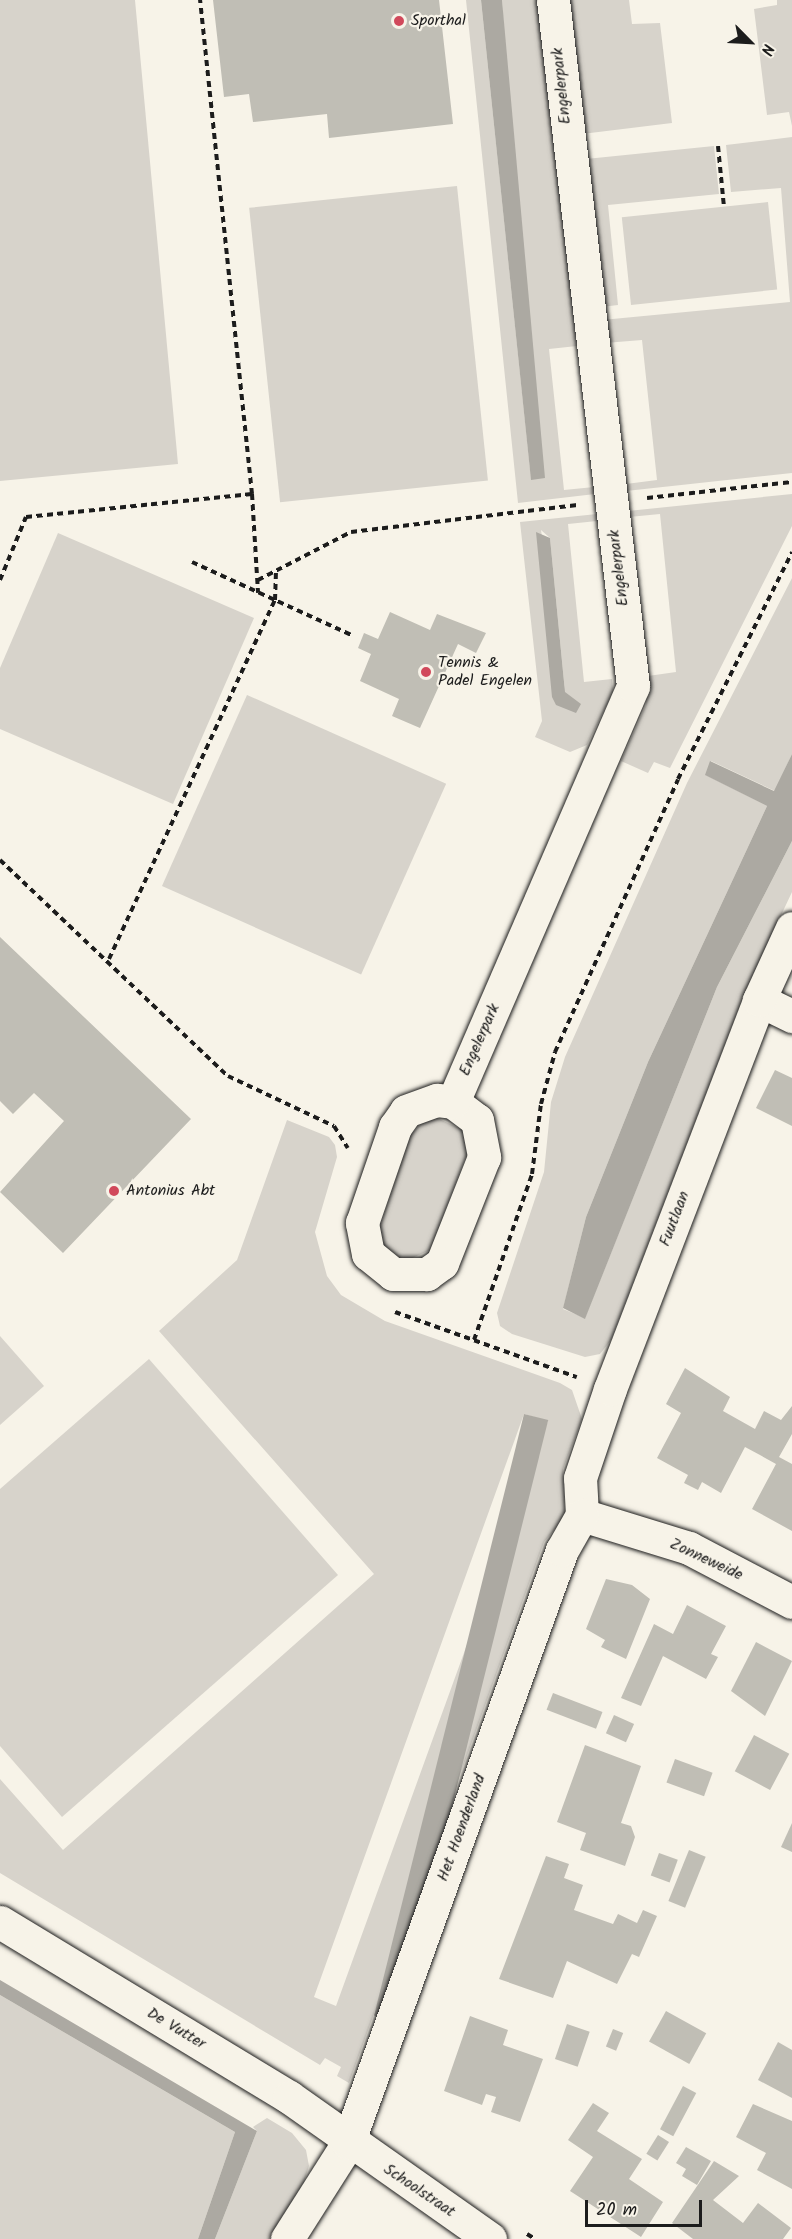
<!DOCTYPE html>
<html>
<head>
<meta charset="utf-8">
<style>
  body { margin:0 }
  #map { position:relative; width:792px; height:2239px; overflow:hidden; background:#f7f3e8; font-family:Kalam,sans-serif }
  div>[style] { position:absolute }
  .green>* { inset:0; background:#d7d3cb; transform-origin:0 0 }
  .water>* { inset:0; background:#aca9a2; transform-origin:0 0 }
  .building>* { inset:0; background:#c0beb5; transform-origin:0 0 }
  .path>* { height:4px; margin-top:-2px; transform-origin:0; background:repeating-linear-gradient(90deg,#1c1c1c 0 6px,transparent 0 10.5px) }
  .roads { filter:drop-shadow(0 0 2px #1c1c1c) drop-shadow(0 0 2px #1c1c1c) }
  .street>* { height:33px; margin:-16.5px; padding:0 16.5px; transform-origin:16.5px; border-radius:16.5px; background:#f7f3e8 }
  .secondary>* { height:33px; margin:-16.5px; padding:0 16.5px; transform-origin:16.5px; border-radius:16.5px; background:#f7f3e8 }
  .dots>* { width:16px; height:16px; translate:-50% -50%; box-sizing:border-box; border:3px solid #f7f3e8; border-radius:50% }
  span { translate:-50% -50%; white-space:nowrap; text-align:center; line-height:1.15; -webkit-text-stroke:4.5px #f7f3e8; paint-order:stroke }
  .poi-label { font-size:16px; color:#1c1c1c }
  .left { translate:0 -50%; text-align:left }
  .street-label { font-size:16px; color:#1c1c1c }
  .north { position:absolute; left:720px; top:12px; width:60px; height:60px; -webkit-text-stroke:4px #f7f3e8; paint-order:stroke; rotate:114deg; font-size:16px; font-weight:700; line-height:24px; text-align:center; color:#1c1c1c }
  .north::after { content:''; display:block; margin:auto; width:21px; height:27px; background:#1c1c1c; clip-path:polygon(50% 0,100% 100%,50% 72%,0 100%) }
  .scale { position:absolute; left:585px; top:2200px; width:117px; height:27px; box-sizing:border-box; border:3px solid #1c1c1c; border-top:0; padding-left:8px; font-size:18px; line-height:21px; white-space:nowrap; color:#1c1c1c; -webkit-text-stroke:4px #f7f3e8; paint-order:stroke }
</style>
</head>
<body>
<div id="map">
  <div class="green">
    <div style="clip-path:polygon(0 0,135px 0,178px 464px,0 481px)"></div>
    <div style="clip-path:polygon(466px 0,481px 0,531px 479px,502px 0,539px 0,577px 346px,549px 349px,564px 490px,594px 487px,595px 494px,518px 503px)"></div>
    <div style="clip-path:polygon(568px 0,629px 0,632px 24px,660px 23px,672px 123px,582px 134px)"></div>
    <div style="clip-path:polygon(777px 0,792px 0,792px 126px,789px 112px,767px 115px,754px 9px,777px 5px)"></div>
    <div style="clip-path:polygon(792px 137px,792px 473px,626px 491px,626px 484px,657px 480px,642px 340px,605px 343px,602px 320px,790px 302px,781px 188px,731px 192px,726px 145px)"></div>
    <div style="clip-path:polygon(714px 146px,719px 194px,608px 205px,618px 305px,601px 307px,586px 159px)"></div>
    <div style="left:457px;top:186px;width:296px;height:209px;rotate:84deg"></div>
    <div style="left:768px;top:202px;width:88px;height:147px;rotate:84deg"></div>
    <div style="clip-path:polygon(792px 494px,792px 526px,670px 768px,654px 762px,648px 773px,621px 761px,646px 705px,648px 676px,676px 672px,660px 514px,629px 517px,628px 511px)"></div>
    <div style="clip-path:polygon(evenodd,597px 514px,597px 521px,568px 524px,584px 682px,612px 679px,613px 692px,587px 745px,570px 752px,535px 737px,542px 721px,520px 522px,597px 514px,541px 530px,550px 538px,565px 692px,541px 530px)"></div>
    <div style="clip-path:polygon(58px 533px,254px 618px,173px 804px,0 729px,0 668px)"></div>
    <div style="clip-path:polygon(792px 578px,792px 754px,775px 791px,711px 761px,706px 775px,767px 806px,648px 1062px,586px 1217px,563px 1309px,585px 1318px,717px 987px,792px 841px,792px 892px,745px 992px,611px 1340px,600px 1354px,585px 1357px,512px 1334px,500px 1326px,497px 1313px,544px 1172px,551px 1102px,565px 1057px,687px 783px)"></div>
    <div style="left:247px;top:695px;width:218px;height:209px;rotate:24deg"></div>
    <div style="clip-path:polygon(437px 1118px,463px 1130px,467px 1154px,430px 1250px,410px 1259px,399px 1257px,383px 1245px,380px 1226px,411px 1134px,425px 1120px)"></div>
    <div style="clip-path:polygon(evenodd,287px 1120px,329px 1137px,335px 1145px,337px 1157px,315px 1232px,327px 1276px,341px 1295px,385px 1321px,560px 1383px,572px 1390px,582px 1419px,563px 1469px,565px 1517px,544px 1542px,349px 2083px,337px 2076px,341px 2067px,325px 2058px,320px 2065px,0 1873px,0 1779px,63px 1850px,374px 1574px,159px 1331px,237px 1260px,287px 1120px,524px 1414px,548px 1421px,336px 2006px,314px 1997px,524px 1414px)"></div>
    <div style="clip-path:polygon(0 1336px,44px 1386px,0 1425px)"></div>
    <div style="clip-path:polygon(149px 1359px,338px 1575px,62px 1817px,0 1746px,0 1489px)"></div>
    <div style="clip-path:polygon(0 1995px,235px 2132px,198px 2239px,0 2239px)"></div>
    <div style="clip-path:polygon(267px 2118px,292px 2133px,306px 2150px,309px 2166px,303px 2185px,269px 2239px,215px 2239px,257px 2131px,253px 2127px)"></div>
  </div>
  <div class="water">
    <div style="clip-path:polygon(481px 0,502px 0,545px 478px,531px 480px)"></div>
    <div style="clip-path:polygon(536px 532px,550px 538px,565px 692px,581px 704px,576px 713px,556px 705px,552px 697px)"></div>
    <div style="clip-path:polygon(792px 754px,792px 841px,717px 987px,585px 1319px,563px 1308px,586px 1217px,648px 1062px,767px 806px,705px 775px,710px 761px,774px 791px)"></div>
    <div style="left:524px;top:1414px;width:25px;height:620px;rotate:14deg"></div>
    <div style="clip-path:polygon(0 1980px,257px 2131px,215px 2239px,198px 2239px,235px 2132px,0 1995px)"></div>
  </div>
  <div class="building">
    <div style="clip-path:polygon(213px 0,439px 0,453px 124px,329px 138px,327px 114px,253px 122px,249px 94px,224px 97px)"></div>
    <div style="clip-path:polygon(390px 612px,430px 630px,437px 614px,486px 633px,476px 653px,458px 644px,420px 728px,392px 716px,399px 699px,360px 681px,371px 654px,358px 648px,364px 633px,378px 639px)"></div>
    <div style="clip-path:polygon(0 937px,191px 1119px,63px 1253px,0 1192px,64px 1121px,34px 1093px,13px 1114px,0 1101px)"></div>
    <div style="clip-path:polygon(775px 1070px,792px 1078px,792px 1126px,756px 1108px)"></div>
    <div style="clip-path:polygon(685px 1368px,730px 1397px,723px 1411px,755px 1429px,764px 1411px,781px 1420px,792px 1406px,792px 1434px,779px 1457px,792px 1464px,792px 1531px,752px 1509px,776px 1464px,760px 1455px,745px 1447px,721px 1493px,702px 1482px,698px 1490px,684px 1483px,688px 1475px,657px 1458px,681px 1413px,666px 1404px)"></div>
    <div style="clip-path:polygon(606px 1579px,632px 1585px,650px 1599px,626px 1659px,601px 1647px,605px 1640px,586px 1629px)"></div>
    <div style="clip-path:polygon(687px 1605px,726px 1626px,711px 1654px,718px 1657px,706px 1679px,663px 1656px,641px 1706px,621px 1698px,654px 1624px,673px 1634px)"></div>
    <div style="clip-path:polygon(756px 1642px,792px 1661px,765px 1716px,731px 1691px)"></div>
    <div style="left:553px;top:1693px;width:53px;height:18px;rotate:21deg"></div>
    <div style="left:614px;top:1715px;width:22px;height:20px;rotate:24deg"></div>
    <div style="left:754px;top:1735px;width:40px;height:41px;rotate:28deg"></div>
    <div style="clip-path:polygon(585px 1745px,641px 1766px,621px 1823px,631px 1826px,635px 1837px,625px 1866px,580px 1850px,586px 1833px,557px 1822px)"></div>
    <div style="left:675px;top:1759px;width:40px;height:25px;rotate:20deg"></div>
    <div style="clip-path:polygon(792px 1823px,792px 1852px,781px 1847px)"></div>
    <div style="left:689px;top:1850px;width:18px;height:55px;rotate:22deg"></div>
    <div style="left:659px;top:1853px;width:20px;height:24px;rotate:20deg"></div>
    <div style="clip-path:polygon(546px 1856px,569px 1864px,564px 1878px,583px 1885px,574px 1910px,613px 1924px,618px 1914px,637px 1923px,643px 1910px,657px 1916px,639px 1957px,632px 1954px,617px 1984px,567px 1961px,553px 1998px,499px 1979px)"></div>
    <div style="left:666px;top:2011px;width:46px;height:35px;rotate:29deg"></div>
    <div style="clip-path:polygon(470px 2016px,508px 2030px,503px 2045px,543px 2059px,520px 2122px,491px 2112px,496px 2097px,486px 2094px,482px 2105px,444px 2091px)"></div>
    <div style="left:567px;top:2024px;width:24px;height:37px;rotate:19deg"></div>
    <div style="left:613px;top:2029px;width:11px;height:19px;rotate:22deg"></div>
    <div style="clip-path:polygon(778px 2042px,792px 2050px,792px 2098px,758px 2080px)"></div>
    <div style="left:683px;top:2086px;width:15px;height:49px;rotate:28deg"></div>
    <div style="clip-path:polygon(593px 2103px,609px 2113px,597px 2131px,642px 2159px,629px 2179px,663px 2202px,641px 2237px,570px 2191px,593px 2157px,568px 2140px)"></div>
    <div style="clip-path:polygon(753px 2104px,792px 2121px,792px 2189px,757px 2170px,766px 2153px,736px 2137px)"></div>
    <div style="left:658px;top:2135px;width:13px;height:22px;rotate:32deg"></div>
    <div style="clip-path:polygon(686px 2147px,711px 2161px,697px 2185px,682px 2176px,686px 2169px,676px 2163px)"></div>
    <div style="clip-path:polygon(714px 2161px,739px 2176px,713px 2200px,743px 2223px,758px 2203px,791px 2228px,783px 2239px,693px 2239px,672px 2223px)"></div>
  </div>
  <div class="path">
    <div style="left:718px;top:146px;width:61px;rotate:84.4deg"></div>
    <div style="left:252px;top:494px;width:99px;rotate:86.5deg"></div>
    <div style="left:647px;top:498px;width:146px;rotate:-6.3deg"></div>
    <div style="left:192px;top:562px;width:178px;rotate:24.6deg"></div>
    <div style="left:0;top:580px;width:68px;rotate:-67.6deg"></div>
    <div style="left:26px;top:517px;width:227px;rotate:-5.8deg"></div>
    <div style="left:252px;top:494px;width:497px;rotate:-96deg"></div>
    <div style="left:258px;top:580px;width:105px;rotate:-27.3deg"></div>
    <div style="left:351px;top:532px;width:228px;rotate:-6.8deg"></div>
    <div style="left:0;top:860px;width:314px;rotate:43.5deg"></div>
    <div style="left:228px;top:1076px;width:117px;rotate:25.3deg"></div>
    <div style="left:334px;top:1126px;width:26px;rotate:58deg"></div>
    <div style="left:109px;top:959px;width:396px;rotate:-65.2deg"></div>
    <div style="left:275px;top:600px;width:29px;rotate:-88deg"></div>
    <div style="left:395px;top:1312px;width:193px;rotate:19.7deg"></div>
    <div style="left:474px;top:1340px;width:176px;rotate:-70.7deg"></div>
    <div style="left:532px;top:1174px;width:71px;rotate:-82.7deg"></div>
    <div style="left:541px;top:1104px;width:54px;rotate:-74.9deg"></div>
    <div style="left:555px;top:1052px;width:299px;rotate:-65.7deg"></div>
    <div style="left:678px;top:779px;width:254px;rotate:-63.3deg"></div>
    <div style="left:527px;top:2234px;width:9px;rotate:32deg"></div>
  </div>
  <div class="roads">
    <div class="street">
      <div style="left:759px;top:1000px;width:37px;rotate:26deg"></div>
      <div style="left:437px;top:1100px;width:16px;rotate:7deg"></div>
      <div style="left:453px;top:1102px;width:30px;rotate:37deg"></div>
      <div style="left:477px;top:1120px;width:38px;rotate:79deg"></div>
      <div style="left:484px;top:1157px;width:114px;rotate:111.6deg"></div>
      <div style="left:442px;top:1263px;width:19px;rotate:144deg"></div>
      <div style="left:427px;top:1274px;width:34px;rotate:180deg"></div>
      <div style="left:393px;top:1274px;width:32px;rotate:-141deg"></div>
      <div style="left:368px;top:1254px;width:32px;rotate:-101deg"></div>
      <div style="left:362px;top:1223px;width:102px;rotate:-71deg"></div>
      <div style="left:395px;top:1127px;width:19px;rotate:-55deg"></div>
      <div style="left:406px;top:1111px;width:33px;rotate:-20deg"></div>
      <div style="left:453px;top:1102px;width:453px;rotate:-66.6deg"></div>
      <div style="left:633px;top:686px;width:691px;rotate:-96.65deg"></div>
      <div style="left:582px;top:1515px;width:37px;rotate:-93deg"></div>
      <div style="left:580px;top:1478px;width:94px;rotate:-71.4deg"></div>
      <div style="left:610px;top:1389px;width:417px;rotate:-69deg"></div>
      <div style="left:759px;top:1000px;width:79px;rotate:-65.4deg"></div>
      <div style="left:582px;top:1515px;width:112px;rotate:17.1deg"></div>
      <div style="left:689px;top:1548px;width:116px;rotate:27.7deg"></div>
      <div style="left:287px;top:2239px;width:114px;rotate:-57.6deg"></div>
      <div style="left:348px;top:2143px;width:630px;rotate:-70.16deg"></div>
      <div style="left:562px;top:1550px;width:40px;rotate:-60.3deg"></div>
    </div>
    <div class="secondary">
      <div style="left:0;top:1922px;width:338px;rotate:31.2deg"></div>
      <div style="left:289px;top:2097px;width:246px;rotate:35.2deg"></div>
    </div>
  </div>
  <div class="dots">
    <div style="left:399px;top:21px;background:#d1495b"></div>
    <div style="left:426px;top:672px;background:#d1495b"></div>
    <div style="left:114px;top:1191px;background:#d1495b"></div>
  </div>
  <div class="poi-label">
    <span class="left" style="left:411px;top:21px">Sporthal</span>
    <span class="left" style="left:438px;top:672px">Tennis &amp;<br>Padel Engelen</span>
    <span class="left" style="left:126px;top:1191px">Antonius Abt</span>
  </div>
  <div class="street-label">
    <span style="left:562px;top:86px;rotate:-96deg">Engelerpark</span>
    <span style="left:619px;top:568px;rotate:-97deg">Engelerpark</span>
    <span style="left:480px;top:1040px;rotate:-66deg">Engelerpark</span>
    <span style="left:675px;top:1219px;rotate:-69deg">Fuutlaan</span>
    <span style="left:706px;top:1560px;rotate:25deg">Zonneweide</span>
    <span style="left:462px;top:1828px;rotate:-70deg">Het Hoenderland</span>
    <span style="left:176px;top:2029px;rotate:31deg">De Vutter</span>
    <span style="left:419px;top:2191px;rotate:34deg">Schoolstraat</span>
  </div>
  <div class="north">N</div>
  <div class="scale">20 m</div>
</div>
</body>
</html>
